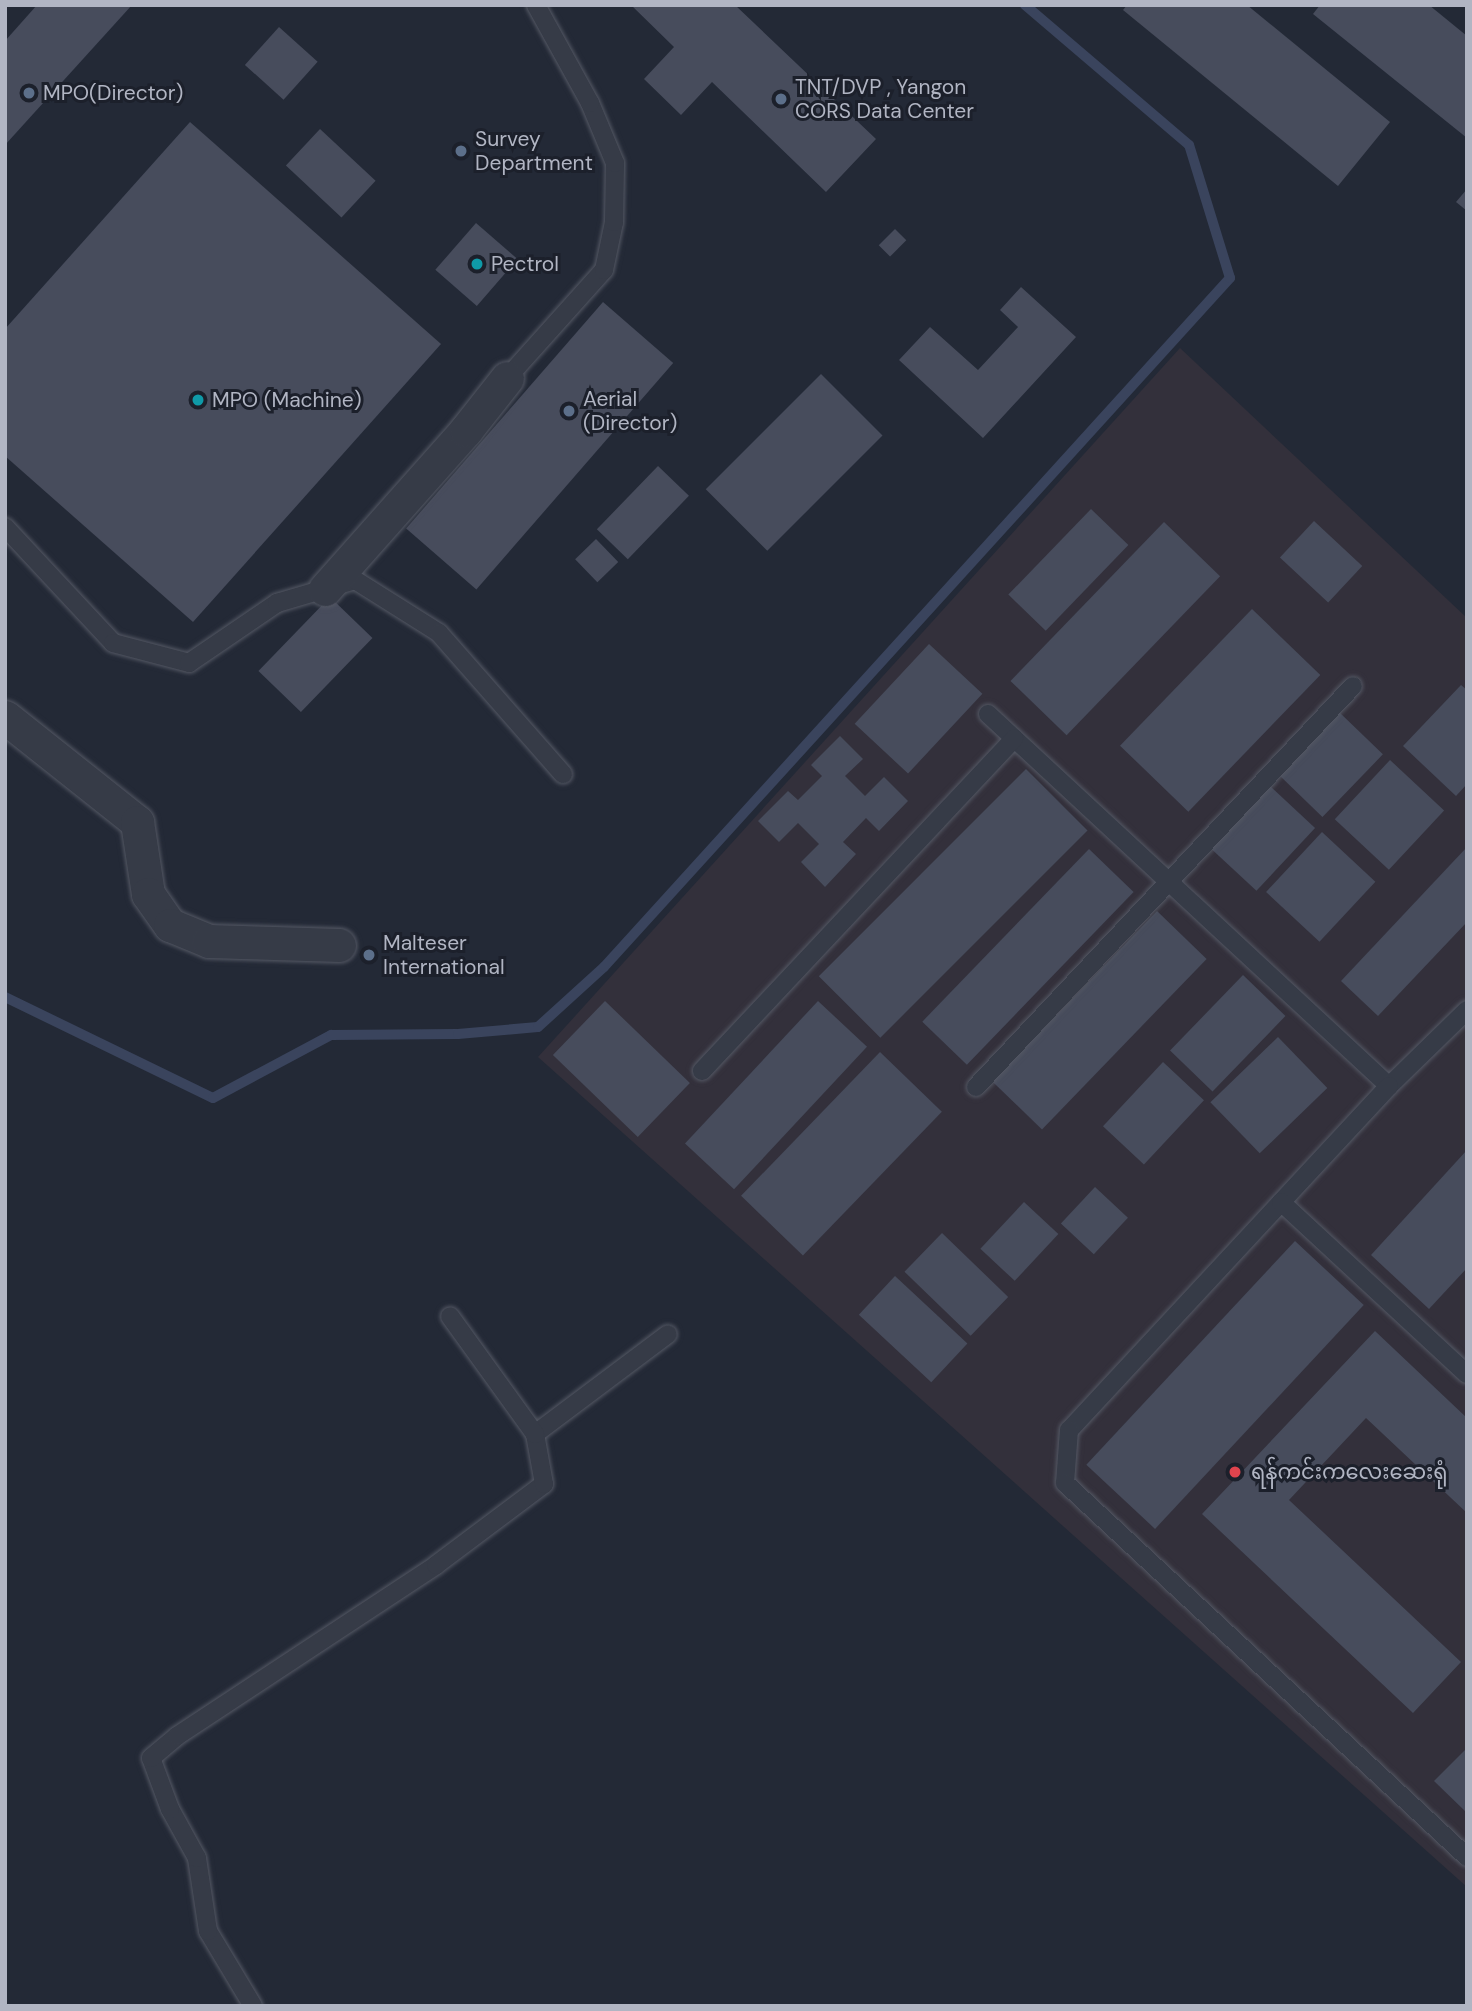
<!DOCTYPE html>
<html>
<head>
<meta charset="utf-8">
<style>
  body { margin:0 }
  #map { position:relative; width:1472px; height:2011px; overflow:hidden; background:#232936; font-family:"DM Sans","Noto Sans Myanmar",sans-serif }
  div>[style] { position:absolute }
  .medical>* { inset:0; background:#33303b }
  .stream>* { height:10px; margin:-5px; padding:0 5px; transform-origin:5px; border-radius:5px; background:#3a445d }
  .building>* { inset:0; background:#474c5c; transform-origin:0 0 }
  .roads { filter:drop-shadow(0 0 2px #545864) drop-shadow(0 0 2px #545864) }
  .lane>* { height:18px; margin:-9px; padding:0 9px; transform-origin:9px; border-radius:9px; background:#363b47 }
  .street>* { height:33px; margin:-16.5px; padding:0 16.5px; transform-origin:16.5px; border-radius:16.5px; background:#363b47 }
  .dots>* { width:19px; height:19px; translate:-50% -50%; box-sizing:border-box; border:4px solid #1c202b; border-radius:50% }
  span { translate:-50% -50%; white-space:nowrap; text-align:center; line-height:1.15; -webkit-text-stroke:6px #1c202b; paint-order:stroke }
  .poi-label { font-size:21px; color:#b1b5c3 }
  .left { translate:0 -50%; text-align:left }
  .frame { position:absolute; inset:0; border:7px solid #b1b5c3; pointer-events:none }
</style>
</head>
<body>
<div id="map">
  <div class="medical">
    <div style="clip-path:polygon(1180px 348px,1467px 618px,1467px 1887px,538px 1057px)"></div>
  </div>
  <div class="stream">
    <div style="left:5px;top:997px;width:231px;rotate:25.9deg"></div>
    <div style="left:213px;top:1098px;width:134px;rotate:-28.1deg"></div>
    <div style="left:331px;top:1035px;width:127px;rotate:-0.5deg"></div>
    <div style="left:458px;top:1034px;width:80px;rotate:-5deg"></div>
    <div style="left:538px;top:1027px;width:89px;rotate:-42.3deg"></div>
    <div style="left:604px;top:967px;width:931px;rotate:-47.74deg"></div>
    <div style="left:1230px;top:278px;width:139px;rotate:-107.1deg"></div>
    <div style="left:1189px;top:145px;width:216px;rotate:-139.5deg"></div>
  </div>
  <div class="building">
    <div style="clip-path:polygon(37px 5px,132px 5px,5px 145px,5px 41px)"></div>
    <div style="clip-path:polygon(631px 5px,735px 5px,876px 139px,826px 192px,712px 82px,681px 115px,644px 79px,674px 47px)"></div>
    <div style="clip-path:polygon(1127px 5px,1247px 5px,1390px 122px,1338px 186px,1123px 10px)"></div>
    <div style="clip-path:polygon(1320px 5px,1429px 5px,1467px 36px,1467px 138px,1313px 14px)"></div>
    <div style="left:279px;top:27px;width:52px;height:51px;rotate:42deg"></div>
    <div style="clip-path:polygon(190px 122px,441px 344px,193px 622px,5px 456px,5px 329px)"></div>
    <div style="left:320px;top:129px;width:76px;height:50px;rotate:43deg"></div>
    <div style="clip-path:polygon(1467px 189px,1467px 211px,1456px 202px)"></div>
    <div style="left:476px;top:223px;width:55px;height:62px;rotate:41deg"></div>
    <div style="left:895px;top:229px;width:16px;height:23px;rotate:45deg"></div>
    <div style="clip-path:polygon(1021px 287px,1076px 337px,983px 438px,899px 360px,930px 327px,978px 370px,1018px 327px,1000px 310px)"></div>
    <div style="left:603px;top:302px;width:93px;height:300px;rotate:41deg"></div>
    <div style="left:821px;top:374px;width:87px;height:163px;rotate:45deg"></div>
    <div style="left:658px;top:466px;width:43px;height:88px;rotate:44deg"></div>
    <div style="left:1091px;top:509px;width:52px;height:119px;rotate:44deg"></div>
    <div style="left:1314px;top:521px;width:66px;height:50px;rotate:43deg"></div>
    <div style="left:1164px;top:522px;width:78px;height:221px;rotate:44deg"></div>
    <div style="left:596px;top:539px;width:32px;height:29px;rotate:46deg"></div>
    <div style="left:330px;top:597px;width:59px;height:103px;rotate:44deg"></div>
    <div style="left:1252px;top:609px;width:95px;height:190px;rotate:44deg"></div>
    <div style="left:929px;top:644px;width:73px;height:109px;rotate:43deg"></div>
    <div style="clip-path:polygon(1461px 685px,1467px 690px,1467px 784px,1456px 796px,1403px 746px)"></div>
    <div style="left:1339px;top:712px;width:61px;height:87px;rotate:44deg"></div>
    <div style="clip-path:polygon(840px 736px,863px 759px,845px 776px,865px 796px,884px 777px,908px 801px,879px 831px,866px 818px,843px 842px,856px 854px,825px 887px,801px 862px,819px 844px,798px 823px,779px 842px,758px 821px,788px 791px,798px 800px,822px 776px,811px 765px)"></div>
    <div style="left:1390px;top:760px;width:74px;height:81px;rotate:43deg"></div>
    <div style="left:1026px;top:769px;width:87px;height:293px;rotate:45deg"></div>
    <div style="left:1269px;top:785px;width:63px;height:86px;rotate:43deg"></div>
    <div style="left:1322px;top:832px;width:73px;height:82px;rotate:43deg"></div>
    <div style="clip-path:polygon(1467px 847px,1467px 922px,1378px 1016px,1341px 981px)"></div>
    <div style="left:1089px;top:849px;width:62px;height:240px;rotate:44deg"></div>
    <div style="left:1157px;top:911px;width:69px;height:237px;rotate:44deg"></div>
    <div style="left:1243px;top:975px;width:59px;height:105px;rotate:44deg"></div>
    <div style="left:605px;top:1001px;width:118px;height:75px;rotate:44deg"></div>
    <div style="left:818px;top:1001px;width:67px;height:195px;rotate:43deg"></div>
    <div style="left:1278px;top:1037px;width:71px;height:94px;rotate:46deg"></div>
    <div style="left:880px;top:1052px;width:86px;height:200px;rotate:44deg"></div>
    <div style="left:1163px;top:1062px;width:56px;height:88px;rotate:43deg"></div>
    <div style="clip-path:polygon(1467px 1150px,1467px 1268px,1429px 1309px,1371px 1255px)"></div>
    <div style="left:1095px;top:1187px;width:45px;height:50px;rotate:43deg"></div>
    <div style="left:1024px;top:1202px;width:47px;height:64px;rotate:43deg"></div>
    <div style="left:942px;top:1233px;width:92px;height:54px;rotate:44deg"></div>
    <div style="left:1295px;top:1241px;width:94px;height:306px;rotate:43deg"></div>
    <div style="left:895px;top:1276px;width:99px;height:53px;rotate:43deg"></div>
    <div style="clip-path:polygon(1375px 1331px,1467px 1418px,1467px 1513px,1366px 1418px,1289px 1500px,1461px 1662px,1413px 1713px,1202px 1514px)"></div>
    <div style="clip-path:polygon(1467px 1748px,1467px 1813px,1434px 1781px)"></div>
  </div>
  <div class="roads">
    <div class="lane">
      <div style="left:507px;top:378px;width:145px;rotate:-48.1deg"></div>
      <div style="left:604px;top:270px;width:49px;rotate:-78.2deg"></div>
      <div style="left:614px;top:222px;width:59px;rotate:-89deg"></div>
      <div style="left:615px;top:163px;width:65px;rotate:-112.6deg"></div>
      <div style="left:590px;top:103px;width:112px;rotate:-118.9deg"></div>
      <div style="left:5px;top:527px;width:158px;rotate:47deg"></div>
      <div style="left:113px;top:643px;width:79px;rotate:14.7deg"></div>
      <div style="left:189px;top:663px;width:107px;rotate:-34.3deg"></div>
      <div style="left:277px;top:603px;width:81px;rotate:-16.4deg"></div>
      <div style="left:355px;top:580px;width:99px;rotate:32.2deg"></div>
      <div style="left:439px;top:633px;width:188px;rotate:48.7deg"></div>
      <div style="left:988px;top:714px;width:547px;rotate:42.85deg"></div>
      <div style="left:1467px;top:1010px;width:109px;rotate:135.7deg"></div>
      <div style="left:1389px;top:1086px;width:470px;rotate:132.9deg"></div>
      <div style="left:1069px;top:1430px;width:53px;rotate:94.3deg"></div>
      <div style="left:1065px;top:1483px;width:549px;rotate:42.93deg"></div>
      <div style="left:702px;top:1071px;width:456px;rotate:-46.8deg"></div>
      <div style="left:976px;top:1087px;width:550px;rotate:-46.77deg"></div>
      <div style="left:1281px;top:1202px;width:253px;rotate:42.8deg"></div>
      <div style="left:535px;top:1434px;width:166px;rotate:-36.9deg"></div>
      <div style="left:253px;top:2006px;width:87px;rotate:-121deg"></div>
      <div style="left:208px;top:1931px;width:74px;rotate:-98.6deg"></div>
      <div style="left:197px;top:1858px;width:56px;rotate:-118.9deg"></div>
      <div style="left:170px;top:1809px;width:54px;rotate:-110.4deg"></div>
      <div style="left:151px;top:1758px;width:34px;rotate:-40deg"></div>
      <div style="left:177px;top:1736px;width:310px;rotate:-33.4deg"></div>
      <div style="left:436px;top:1565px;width:135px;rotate:-36.9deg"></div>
      <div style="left:544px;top:1484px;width:51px;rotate:-100.2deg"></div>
      <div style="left:535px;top:1434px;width:145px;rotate:-125.8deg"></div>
    </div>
    <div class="street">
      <div style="left:325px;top:589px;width:213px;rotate:-48.4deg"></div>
      <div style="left:466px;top:430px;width:66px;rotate:-51.7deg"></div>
      <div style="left:5px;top:717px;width:169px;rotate:38.5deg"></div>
      <div style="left:137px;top:822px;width:73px;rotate:81.3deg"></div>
      <div style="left:148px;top:894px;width:38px;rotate:55deg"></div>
      <div style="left:170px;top:925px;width:42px;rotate:22.3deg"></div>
      <div style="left:209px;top:941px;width:130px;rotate:1.8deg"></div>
    </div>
  </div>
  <div class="dots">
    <div style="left:29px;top:93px;background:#5c6f8a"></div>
    <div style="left:781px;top:99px;background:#5c6f8a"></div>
    <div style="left:461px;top:151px;background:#5c6f8a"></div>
    <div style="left:477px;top:264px;background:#0f9aa8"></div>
    <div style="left:198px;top:400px;background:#0f9aa8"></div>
    <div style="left:569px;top:411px;background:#5c6f8a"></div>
    <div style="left:369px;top:955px;background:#5c6f8a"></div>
    <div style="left:1235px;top:1472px;background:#e0444e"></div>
  </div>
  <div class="poi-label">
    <span class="left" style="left:795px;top:99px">TNT/DVP , Yangon<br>CORS Data Center</span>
    <span class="left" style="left:43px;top:93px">MPO(Director)</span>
    <span class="left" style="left:475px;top:151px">Survey<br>Department</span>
    <span class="left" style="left:491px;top:264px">Pectrol</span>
    <span class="left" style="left:583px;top:411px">Aerial<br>(Director)</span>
    <span class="left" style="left:212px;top:400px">MPO (Machine)</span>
    <span class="left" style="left:383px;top:955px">Malteser<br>International</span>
    <span class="left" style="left:1251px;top:1472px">ရန်ကင်းကလေးဆေးရုံ</span>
  </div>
  <div class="frame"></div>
</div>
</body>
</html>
